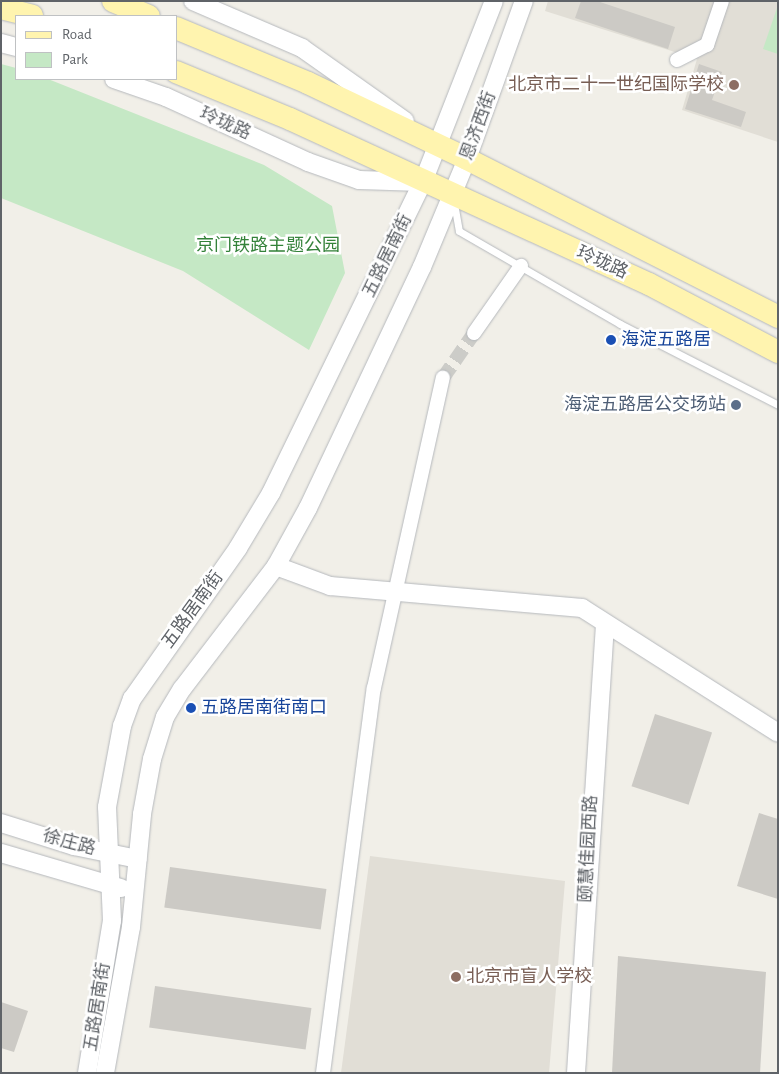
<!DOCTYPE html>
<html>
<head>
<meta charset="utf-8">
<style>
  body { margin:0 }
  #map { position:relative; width:779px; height:1074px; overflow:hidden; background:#f1efe8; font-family:"Alegreya Sans","Noto Sans SC",sans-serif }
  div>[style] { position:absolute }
  .education>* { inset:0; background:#e1ded6 }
  .green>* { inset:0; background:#c5e8c5 }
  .building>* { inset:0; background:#cccac5; transform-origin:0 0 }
  .minor-tunnel>* { height:14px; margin-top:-7px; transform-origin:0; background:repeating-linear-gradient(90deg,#ccccc8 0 14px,transparent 0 21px) }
  .roads { filter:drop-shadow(0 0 1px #b5b8bc) drop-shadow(0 0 1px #b5b8bc) }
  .service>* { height:7px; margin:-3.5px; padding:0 3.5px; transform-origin:3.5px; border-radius:3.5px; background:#fff }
  .minor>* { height:14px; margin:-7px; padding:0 7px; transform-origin:7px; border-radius:7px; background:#fff }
  .tertiary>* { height:18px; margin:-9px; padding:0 9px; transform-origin:9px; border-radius:9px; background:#fff }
  .primary>* { height:22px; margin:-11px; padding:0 11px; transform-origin:11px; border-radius:11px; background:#fff4af }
  .dots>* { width:14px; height:14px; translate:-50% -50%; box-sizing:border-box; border:2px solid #fff; border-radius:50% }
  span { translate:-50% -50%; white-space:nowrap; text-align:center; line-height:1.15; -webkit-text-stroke:5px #fff; paint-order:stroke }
  .education-label { font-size:18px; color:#785e54 }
  .right { translate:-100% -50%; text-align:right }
  .left { translate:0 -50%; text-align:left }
  .street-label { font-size:18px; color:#5f6368 }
  .park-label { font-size:18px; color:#34823a }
  .transit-label { font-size:18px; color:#164399 }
  .service-label { font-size:18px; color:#4e5e75 }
  .frame { position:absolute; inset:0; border:2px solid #5f6368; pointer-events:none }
  .legend { position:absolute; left:15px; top:15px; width:162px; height:65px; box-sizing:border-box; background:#fff; border:1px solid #bfc1c3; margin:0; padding:6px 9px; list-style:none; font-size:15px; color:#5f6368 }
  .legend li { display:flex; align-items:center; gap:10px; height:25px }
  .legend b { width:25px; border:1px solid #bfc1c3 }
</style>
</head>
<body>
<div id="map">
  <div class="education">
    <div style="clip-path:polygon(548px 1px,778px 1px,778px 142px,682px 110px,697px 59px,545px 11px)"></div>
    <div style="clip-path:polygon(370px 856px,565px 881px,549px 1073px,341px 1073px)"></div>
  </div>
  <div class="green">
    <div style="clip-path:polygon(778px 5px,778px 54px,763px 49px)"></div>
    <div style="clip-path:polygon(1px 64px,16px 68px,16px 79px,48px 79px,264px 165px,332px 206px,345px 273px,309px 350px,183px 271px,1px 198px)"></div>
  </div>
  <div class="building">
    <div style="clip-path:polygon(581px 1px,597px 1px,675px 27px,668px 49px,575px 18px)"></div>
    <div style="clip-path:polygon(699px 64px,722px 72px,712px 100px,746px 112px,741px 127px,685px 109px)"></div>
    <div style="left:655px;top:714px;width:60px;height:76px;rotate:18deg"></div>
    <div style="clip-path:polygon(759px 813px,778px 819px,778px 899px,737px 886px)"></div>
    <div style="left:170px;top:867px;width:158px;height:41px;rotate:8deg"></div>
    <div style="clip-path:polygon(618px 956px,766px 972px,760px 1073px,612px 1073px)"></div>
    <div style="left:155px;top:986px;width:158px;height:42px;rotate:8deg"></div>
    <div style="clip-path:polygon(1px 1002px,28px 1011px,14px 1052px,1px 1048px)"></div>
  </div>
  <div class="minor-tunnel">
    <div style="left:443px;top:378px;width:55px;rotate:-55.4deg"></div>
  </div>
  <div class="roads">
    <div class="service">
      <div style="left:454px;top:203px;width:28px;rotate:80deg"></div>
      <div style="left:459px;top:231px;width:186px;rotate:30deg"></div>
      <div style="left:620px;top:324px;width:178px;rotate:27.1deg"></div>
    </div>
    <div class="minor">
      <div style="left:677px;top:60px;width:34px;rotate:-27deg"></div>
      <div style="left:707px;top:45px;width:46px;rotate:-71.2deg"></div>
      <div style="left:474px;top:333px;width:82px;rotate:-55deg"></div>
      <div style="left:323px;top:1073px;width:388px;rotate:-82.5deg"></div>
      <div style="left:374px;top:688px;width:318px;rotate:-77.5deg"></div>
    </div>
    <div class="tertiary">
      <div style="left:193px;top:1px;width:119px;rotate:23.3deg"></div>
      <div style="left:302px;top:48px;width:126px;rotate:35.3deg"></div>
      <div style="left:1px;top:43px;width:16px;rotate:15deg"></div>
      <div style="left:114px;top:79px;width:55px;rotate:19.1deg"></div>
      <div style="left:166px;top:97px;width:156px;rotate:24.6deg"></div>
      <div style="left:308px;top:162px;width:54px;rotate:19.4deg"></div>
      <div style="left:359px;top:180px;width:62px;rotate:1.8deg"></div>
      <div style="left:276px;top:566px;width:58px;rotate:20.3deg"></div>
      <div style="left:330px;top:586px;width:253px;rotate:5deg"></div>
      <div style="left:582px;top:608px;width:232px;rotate:32.5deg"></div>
      <div style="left:1px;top:823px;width:77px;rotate:17.5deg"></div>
      <div style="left:74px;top:846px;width:65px;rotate:11.5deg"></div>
      <div style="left:1px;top:853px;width:125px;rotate:16.3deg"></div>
      <div style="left:87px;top:1073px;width:154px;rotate:-80.7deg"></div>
      <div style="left:112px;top:921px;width:114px;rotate:-92.5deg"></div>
      <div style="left:107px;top:807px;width:82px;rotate:-79.5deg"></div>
      <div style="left:122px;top:726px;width:29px;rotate:-70deg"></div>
      <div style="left:132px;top:699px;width:184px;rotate:-54.9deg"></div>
      <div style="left:238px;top:548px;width:64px;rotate:-59deg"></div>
      <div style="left:271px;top:493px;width:346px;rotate:-64deg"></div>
      <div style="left:423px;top:182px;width:194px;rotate:-68.6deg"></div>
      <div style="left:105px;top:1073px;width:148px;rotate:-79.9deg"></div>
      <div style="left:131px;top:927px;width:114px;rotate:-84.4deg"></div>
      <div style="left:142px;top:814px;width:56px;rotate:-79.7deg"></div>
      <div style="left:152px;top:759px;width:44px;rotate:-72.8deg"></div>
      <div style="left:165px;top:717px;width:33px;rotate:-59deg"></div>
      <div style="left:182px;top:689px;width:155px;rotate:-52.6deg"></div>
      <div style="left:276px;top:566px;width:66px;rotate:-61.1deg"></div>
      <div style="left:308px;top:508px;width:267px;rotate:-64.7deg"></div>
      <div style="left:422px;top:267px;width:117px;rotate:-67.4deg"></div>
      <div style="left:467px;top:159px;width:168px;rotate:-70.2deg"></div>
      <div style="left:576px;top:1073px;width:449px;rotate:-86.3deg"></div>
    </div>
    <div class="primary">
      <div style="left:113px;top:1px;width:39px;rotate:23deg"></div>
      <div style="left:1px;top:8px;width:32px;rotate:14deg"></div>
      <div style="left:176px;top:28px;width:143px;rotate:22.6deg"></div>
      <div style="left:308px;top:83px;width:176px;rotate:25.5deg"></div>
      <div style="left:467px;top:159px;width:349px;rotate:26.9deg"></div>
      <div style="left:176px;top:72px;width:123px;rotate:22.4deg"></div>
      <div style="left:290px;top:119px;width:395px;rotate:24.7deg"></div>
      <div style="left:649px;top:284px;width:146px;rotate:27.8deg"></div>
    </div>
  </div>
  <div class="dots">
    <div style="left:734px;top:85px;background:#8d6e63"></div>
    <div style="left:611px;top:340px;background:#1a4fb4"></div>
    <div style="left:736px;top:405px;background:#5c6f8a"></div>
    <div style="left:191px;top:708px;background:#1a4fb4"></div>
    <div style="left:456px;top:977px;background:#8d6e63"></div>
  </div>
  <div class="education-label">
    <span class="right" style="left:724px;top:85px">北京市二十一世纪国际学校</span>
    <span class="left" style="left:466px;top:977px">北京市盲人学校</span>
  </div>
  <div class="street-label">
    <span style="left:225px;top:124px;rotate:24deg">玲珑路</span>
    <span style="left:479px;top:126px;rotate:-70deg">恩济西街</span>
    <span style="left:388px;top:256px;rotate:-64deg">五路居南街</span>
    <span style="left:602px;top:263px;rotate:24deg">玲珑路</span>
    <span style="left:193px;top:610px;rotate:-54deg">五路居南街</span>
    <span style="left:69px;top:843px;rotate:15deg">徐庄路</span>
    <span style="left:589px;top:849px;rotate:-87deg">颐慧佳园西路</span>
    <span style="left:98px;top:1007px;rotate:-81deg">五路居南街</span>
  </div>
  <div class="park-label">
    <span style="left:268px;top:246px">京门铁路主题公园</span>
  </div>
  <div class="transit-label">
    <span class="left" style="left:621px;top:340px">海淀五路居</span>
    <span class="left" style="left:201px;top:708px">五路居南街南口</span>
  </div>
  <div class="service-label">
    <span class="right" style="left:726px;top:405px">海淀五路居公交场站</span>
  </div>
  <div class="frame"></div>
  <ul class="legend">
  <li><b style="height:6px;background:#fff4af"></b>Road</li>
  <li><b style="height:14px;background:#c5e8c5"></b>Park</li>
  </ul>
</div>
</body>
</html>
